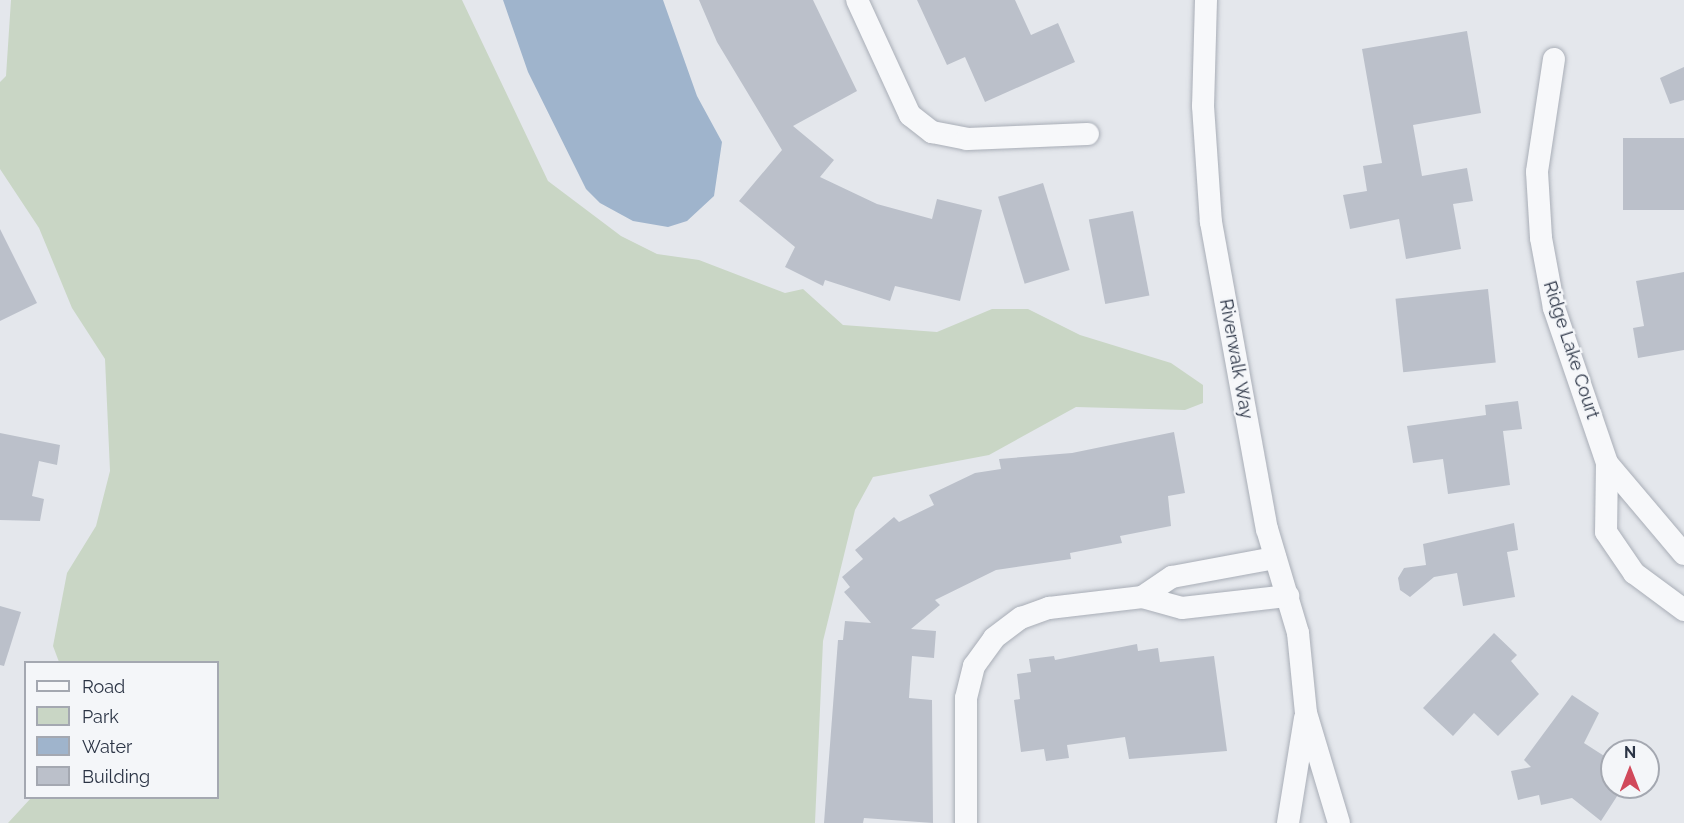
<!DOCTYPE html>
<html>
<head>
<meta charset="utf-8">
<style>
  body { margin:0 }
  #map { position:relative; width:1684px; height:823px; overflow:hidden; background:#e4e7ec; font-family:Raleway,sans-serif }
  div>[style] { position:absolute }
  .green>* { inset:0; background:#c9d6c5 }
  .water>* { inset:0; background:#9fb4cc }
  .building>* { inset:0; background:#bbc0ca; transform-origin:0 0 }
  .roads { filter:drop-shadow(0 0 2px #a9aeb7) drop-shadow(0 0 2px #a9aeb7) }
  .minor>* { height:22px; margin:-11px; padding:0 11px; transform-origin:11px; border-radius:11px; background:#f7f8fa }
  span { translate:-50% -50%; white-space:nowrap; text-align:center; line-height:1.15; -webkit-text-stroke:4.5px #f4f6f9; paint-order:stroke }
  .street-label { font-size:18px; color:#2b3445 }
  .legend { position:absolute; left:24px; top:661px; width:195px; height:138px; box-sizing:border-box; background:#f4f6f9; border:2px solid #a4a8b1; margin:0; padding:8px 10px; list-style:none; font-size:18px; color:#2b3445 }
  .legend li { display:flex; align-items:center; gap:12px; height:30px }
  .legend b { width:30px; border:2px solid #a4a8b1 }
  .north { position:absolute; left:1600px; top:739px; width:60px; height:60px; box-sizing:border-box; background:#f4f6f9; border:2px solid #a4a8b1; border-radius:50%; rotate:0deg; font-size:16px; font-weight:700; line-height:24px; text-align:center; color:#2b3445 }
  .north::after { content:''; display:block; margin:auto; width:21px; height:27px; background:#d1495b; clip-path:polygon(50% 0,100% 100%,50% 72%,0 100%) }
</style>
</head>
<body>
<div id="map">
  <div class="green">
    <div style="clip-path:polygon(11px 0,462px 0,548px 181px,621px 236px,657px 254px,699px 260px,785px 293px,803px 289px,843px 325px,937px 332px,992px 309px,1028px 309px,1080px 335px,1171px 363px,1203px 385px,1203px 403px,1185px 410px,1076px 407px,989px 455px,873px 477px,855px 510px,823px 641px,815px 823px,8px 823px,31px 798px,218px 798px,218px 662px,59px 662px,53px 646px,67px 573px,96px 526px,110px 471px,105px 359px,72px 308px,39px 228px,0 169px,0 82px,6px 76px)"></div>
  </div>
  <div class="water">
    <div style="clip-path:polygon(503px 0,663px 0,697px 96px,722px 142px,714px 196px,687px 221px,668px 227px,633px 221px,600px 203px,586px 189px,528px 72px)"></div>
  </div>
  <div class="building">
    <div style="clip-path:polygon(699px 0,813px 0,857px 91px,793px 126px,834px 160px,820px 177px,877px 204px,932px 219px,937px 199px,982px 210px,960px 301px,895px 286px,890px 301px,825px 280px,823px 286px,785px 267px,795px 247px,739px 201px,782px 150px,717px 42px)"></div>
    <div style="clip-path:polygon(917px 0,1015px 0,1031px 35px,1058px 23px,1075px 62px,985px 102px,965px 57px,947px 65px)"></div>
    <div style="clip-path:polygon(1467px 31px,1481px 113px,1413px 125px,1422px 176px,1467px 168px,1473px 201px,1453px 204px,1461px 249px,1406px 259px,1399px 219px,1350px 229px,1343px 195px,1367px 191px,1363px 166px,1382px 163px,1362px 49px)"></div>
    <div style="clip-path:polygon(1684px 67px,1684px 100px,1670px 104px,1660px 78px)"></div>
    <div style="left:1623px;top:138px;width:61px;height:72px"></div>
    <div style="left:1043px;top:183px;width:91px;height:47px;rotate:73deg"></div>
    <div style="left:1133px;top:211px;width:86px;height:45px;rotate:79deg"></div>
    <div style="clip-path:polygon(0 229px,37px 303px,0 321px)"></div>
    <div style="clip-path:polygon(1684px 272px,1684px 350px,1638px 358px,1633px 328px,1644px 326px,1636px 281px)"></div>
    <div style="left:1488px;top:289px;width:74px;height:93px;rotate:84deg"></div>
    <div style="clip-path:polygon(1518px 401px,1522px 429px,1503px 431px,1510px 485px,1448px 494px,1443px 459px,1413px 463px,1407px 426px,1486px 415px,1485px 405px)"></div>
    <div style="clip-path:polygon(1174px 432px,1185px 493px,1168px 496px,1171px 526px,1120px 536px,1122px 543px,1070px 553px,1071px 559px,996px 570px,935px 600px,940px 605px,911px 629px,936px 631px,934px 658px,912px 656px,909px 698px,932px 700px,933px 823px,864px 818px,863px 823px,824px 823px,838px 640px,843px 640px,845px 621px,871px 623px,844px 592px,850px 587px,842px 577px,863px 559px,855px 550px,894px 517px,899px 522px,934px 505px,929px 495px,975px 473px,1001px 469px,999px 459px,1072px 453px)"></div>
    <div style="clip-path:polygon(0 433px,60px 445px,57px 465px,39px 461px,32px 496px,44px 499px,40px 521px,0 520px)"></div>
    <div style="clip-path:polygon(1514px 523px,1518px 550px,1507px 552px,1515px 597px,1463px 606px,1457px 573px,1434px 577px,1410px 597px,1400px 590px,1398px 578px,1404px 568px,1426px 565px,1423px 544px)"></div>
    <div style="clip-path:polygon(0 606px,21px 612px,4px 666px,0 665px)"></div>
    <div style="clip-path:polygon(1494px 633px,1517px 655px,1511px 661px,1539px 694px,1498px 736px,1474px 713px,1453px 736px,1423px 708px)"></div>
    <div style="clip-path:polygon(1137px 644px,1138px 651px,1158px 648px,1160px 662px,1214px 656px,1227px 751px,1129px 759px,1125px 737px,1067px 745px,1069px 758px,1046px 761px,1044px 749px,1021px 752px,1014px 700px,1020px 699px,1017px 674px,1031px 672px,1029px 659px,1054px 656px,1055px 660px)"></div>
    <div style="clip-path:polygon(1572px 695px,1599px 713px,1584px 743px,1612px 761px,1612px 787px,1623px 787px,1601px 821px,1572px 798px,1541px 805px,1539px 795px,1518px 800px,1511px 771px,1531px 767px,1524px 760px)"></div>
  </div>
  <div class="roads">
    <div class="minor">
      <div style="left:857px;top:0;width:127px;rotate:65.3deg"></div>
      <div style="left:910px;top:115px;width:28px;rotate:38deg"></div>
      <div style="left:932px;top:132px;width:36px;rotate:11deg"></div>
      <div style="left:967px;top:139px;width:121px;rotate:-2.4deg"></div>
      <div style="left:1206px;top:0;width:106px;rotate:91.6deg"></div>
      <div style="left:1203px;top:106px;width:116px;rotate:86.1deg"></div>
      <div style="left:1211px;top:222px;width:312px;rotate:79.7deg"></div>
      <div style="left:1267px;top:529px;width:109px;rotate:73.4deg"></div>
      <div style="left:1298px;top:633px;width:80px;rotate:84.3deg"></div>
      <div style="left:1306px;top:713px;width:115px;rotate:73.3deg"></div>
      <div style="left:1554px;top:59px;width:114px;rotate:98.6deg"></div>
      <div style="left:1537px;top:172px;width:66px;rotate:86.5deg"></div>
      <div style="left:1541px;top:238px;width:71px;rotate:79.5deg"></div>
      <div style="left:1554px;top:308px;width:164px;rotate:71.1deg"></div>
      <div style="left:1607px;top:463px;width:119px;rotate:49.8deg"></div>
      <div style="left:1607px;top:463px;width:69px;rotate:90.8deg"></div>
      <div style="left:1606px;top:532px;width:50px;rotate:55.7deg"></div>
      <div style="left:1634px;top:573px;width:62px;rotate:36.5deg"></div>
      <div style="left:1142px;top:597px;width:36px;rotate:-34deg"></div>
      <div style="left:1172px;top:577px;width:105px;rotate:-10.5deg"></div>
      <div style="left:966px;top:823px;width:125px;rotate:-90deg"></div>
      <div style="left:966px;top:698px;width:33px;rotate:-76deg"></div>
      <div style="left:974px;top:666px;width:34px;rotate:-54deg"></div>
      <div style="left:994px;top:638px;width:34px;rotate:-37deg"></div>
      <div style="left:1021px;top:618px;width:30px;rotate:-20deg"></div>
      <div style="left:1049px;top:608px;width:94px;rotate:-6.7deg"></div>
      <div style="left:1142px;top:597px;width:41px;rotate:15.4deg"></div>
      <div style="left:1182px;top:608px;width:107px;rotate:-6.5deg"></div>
      <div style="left:1288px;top:823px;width:106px;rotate:-80.8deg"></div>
    </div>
  </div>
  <div class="street-label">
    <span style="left:1571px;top:350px;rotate:72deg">Ridge Lake Court</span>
    <span style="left:1236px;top:359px;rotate:80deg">Riverwalk Way</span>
  </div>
  <ul class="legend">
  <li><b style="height:8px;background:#f7f8fa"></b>Road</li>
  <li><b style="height:16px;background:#c9d6c5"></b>Park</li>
  <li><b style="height:16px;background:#9fb4cc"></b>Water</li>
  <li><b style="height:16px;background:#bbc0ca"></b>Building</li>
  </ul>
  <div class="north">N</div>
</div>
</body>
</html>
